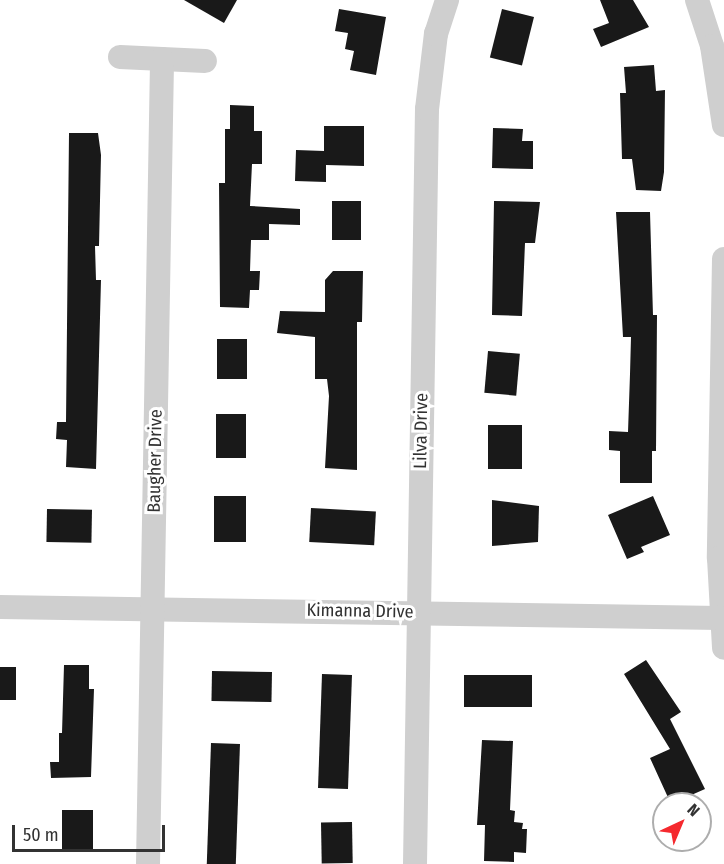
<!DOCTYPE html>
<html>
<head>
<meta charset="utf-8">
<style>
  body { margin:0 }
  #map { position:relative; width:724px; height:864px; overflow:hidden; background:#fff; font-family:"Fira Sans Condensed",sans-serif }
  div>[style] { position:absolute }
  .building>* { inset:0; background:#191919; transform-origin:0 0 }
  .street>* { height:24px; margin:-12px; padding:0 12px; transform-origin:12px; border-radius:12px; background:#cfcfcf }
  span { translate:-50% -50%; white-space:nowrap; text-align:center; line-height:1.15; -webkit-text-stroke:6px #fff; paint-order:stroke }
  .street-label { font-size:18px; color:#323232 }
  .north { position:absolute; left:652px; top:792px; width:60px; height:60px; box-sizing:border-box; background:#fff; border:2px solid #adadad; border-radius:50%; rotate:44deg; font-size:16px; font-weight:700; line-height:24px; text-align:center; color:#323232 }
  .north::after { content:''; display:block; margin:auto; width:21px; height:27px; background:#f5292e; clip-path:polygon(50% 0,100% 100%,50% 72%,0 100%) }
  .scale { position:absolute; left:12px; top:825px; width:153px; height:27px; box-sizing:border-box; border:3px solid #323232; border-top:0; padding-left:8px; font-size:18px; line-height:21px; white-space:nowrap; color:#323232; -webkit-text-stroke:4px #fff; paint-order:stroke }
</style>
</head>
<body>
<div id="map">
  <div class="building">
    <div style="clip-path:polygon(184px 0,237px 0,224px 23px)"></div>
    <div style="clip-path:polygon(600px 0,633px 0,649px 27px,601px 47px,593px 29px,609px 23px)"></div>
    <div style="clip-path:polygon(339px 9px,386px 17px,376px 75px,350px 70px,354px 51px,345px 49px,348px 33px,335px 31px)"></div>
    <div style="left:502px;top:9px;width:33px;height:50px;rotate:14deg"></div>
    <div style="clip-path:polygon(654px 65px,656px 91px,665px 90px,664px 172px,661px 191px,636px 190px,632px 159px,622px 159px,620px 93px,626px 93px,624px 67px)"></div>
    <div style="clip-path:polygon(230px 105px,254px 106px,254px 131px,262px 131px,262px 164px,252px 164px,250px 206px,300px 209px,300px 225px,269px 224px,269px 240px,251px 240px,250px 271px,260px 271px,259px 290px,250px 290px,249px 308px,220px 307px,219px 183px,225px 183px,225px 129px,230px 129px)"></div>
    <div style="clip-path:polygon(324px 126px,364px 126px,364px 166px,326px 165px,326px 182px,295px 181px,296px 150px,324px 151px)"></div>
    <div style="clip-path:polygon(493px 128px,523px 129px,522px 141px,533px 141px,533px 169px,492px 168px)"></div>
    <div style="clip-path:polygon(69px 133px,98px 133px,101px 155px,99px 246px,95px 246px,96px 280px,101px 280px,96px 469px,66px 467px,67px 440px,56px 439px,57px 422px,66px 422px)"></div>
    <div style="left:332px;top:201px;width:29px;height:39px"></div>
    <div style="clip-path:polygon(494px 201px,540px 202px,535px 243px,525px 243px,522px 316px,492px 315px)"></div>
    <div style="clip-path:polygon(616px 212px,650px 212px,653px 315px,657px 315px,656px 451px,652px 451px,652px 483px,620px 483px,620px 451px,609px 450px,609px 431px,628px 432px,630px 374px,631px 337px,623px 337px)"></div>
    <div style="clip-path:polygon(333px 271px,363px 271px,362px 322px,357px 322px,357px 470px,325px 468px,329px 396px,327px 379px,315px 379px,315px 337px,277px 333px,280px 311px,325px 312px,325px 280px)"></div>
    <div style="left:217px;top:339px;width:30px;height:40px"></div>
    <div style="left:488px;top:351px;width:32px;height:42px;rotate:5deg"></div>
    <div style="left:216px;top:414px;width:30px;height:44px"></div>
    <div style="left:488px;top:425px;width:34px;height:44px"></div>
    <div style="left:214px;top:496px;width:32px;height:46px"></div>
    <div style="clip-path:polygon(653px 496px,670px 535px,641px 547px,644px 552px,627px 559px,608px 515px)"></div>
    <div style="clip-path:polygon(492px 500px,539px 506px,538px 542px,492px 546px)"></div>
    <div style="left:311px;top:508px;width:65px;height:34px;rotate:3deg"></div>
    <div style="left:47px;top:509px;width:45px;height:33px;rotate:1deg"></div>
    <div style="clip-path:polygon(646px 660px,681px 712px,670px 719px,705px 789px,671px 804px,650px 758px,670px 749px,624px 674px)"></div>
    <div style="clip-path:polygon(64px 665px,89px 665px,89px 689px,94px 689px,91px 777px,51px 778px,50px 762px,59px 762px,59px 733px,62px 733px)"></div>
    <div style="left:0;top:667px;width:16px;height:33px"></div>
    <div style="left:212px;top:671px;width:60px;height:30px;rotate:1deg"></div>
    <div style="left:322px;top:674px;width:30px;height:114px;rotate:2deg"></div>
    <div style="left:532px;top:675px;width:32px;height:68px;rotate:90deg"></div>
    <div style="clip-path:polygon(482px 740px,513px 741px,510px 810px,515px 811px,514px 822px,523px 823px,522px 829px,527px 829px,526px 853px,514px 852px,514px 862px,484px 861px,485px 825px,477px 825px)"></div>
    <div style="left:211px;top:743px;width:29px;height:121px;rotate:2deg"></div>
    <div style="left:62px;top:810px;width:31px;height:40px"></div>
    <div style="left:352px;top:822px;width:41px;height:31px;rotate:89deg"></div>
  </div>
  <div class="street">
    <div style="left:697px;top:0;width:48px;rotate:71.9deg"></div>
    <div style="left:712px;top:46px;width:80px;rotate:81.4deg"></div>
    <div style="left:120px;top:57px;width:85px;rotate:2.7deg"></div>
    <div style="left:724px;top:259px;width:299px;rotate:91deg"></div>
    <div style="left:719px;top:558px;width:90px;rotate:86.8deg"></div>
    <div style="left:0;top:607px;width:720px;rotate:0.88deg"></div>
    <div style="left:148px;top:864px;width:805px;rotate:-89deg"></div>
    <div style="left:415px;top:864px;width:755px;rotate:-89.09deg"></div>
    <div style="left:427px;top:109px;width:76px;rotate:-83.2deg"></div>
    <div style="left:436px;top:34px;width:36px;rotate:-72deg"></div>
  </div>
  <div class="street-label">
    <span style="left:421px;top:431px;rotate:-89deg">Lilva Drive</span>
    <span style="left:155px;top:461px;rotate:-89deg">Baugher Drive</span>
    <span style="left:360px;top:611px;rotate:1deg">Kimanna Drive</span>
  </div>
  <div class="north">N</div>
  <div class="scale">50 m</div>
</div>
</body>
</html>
